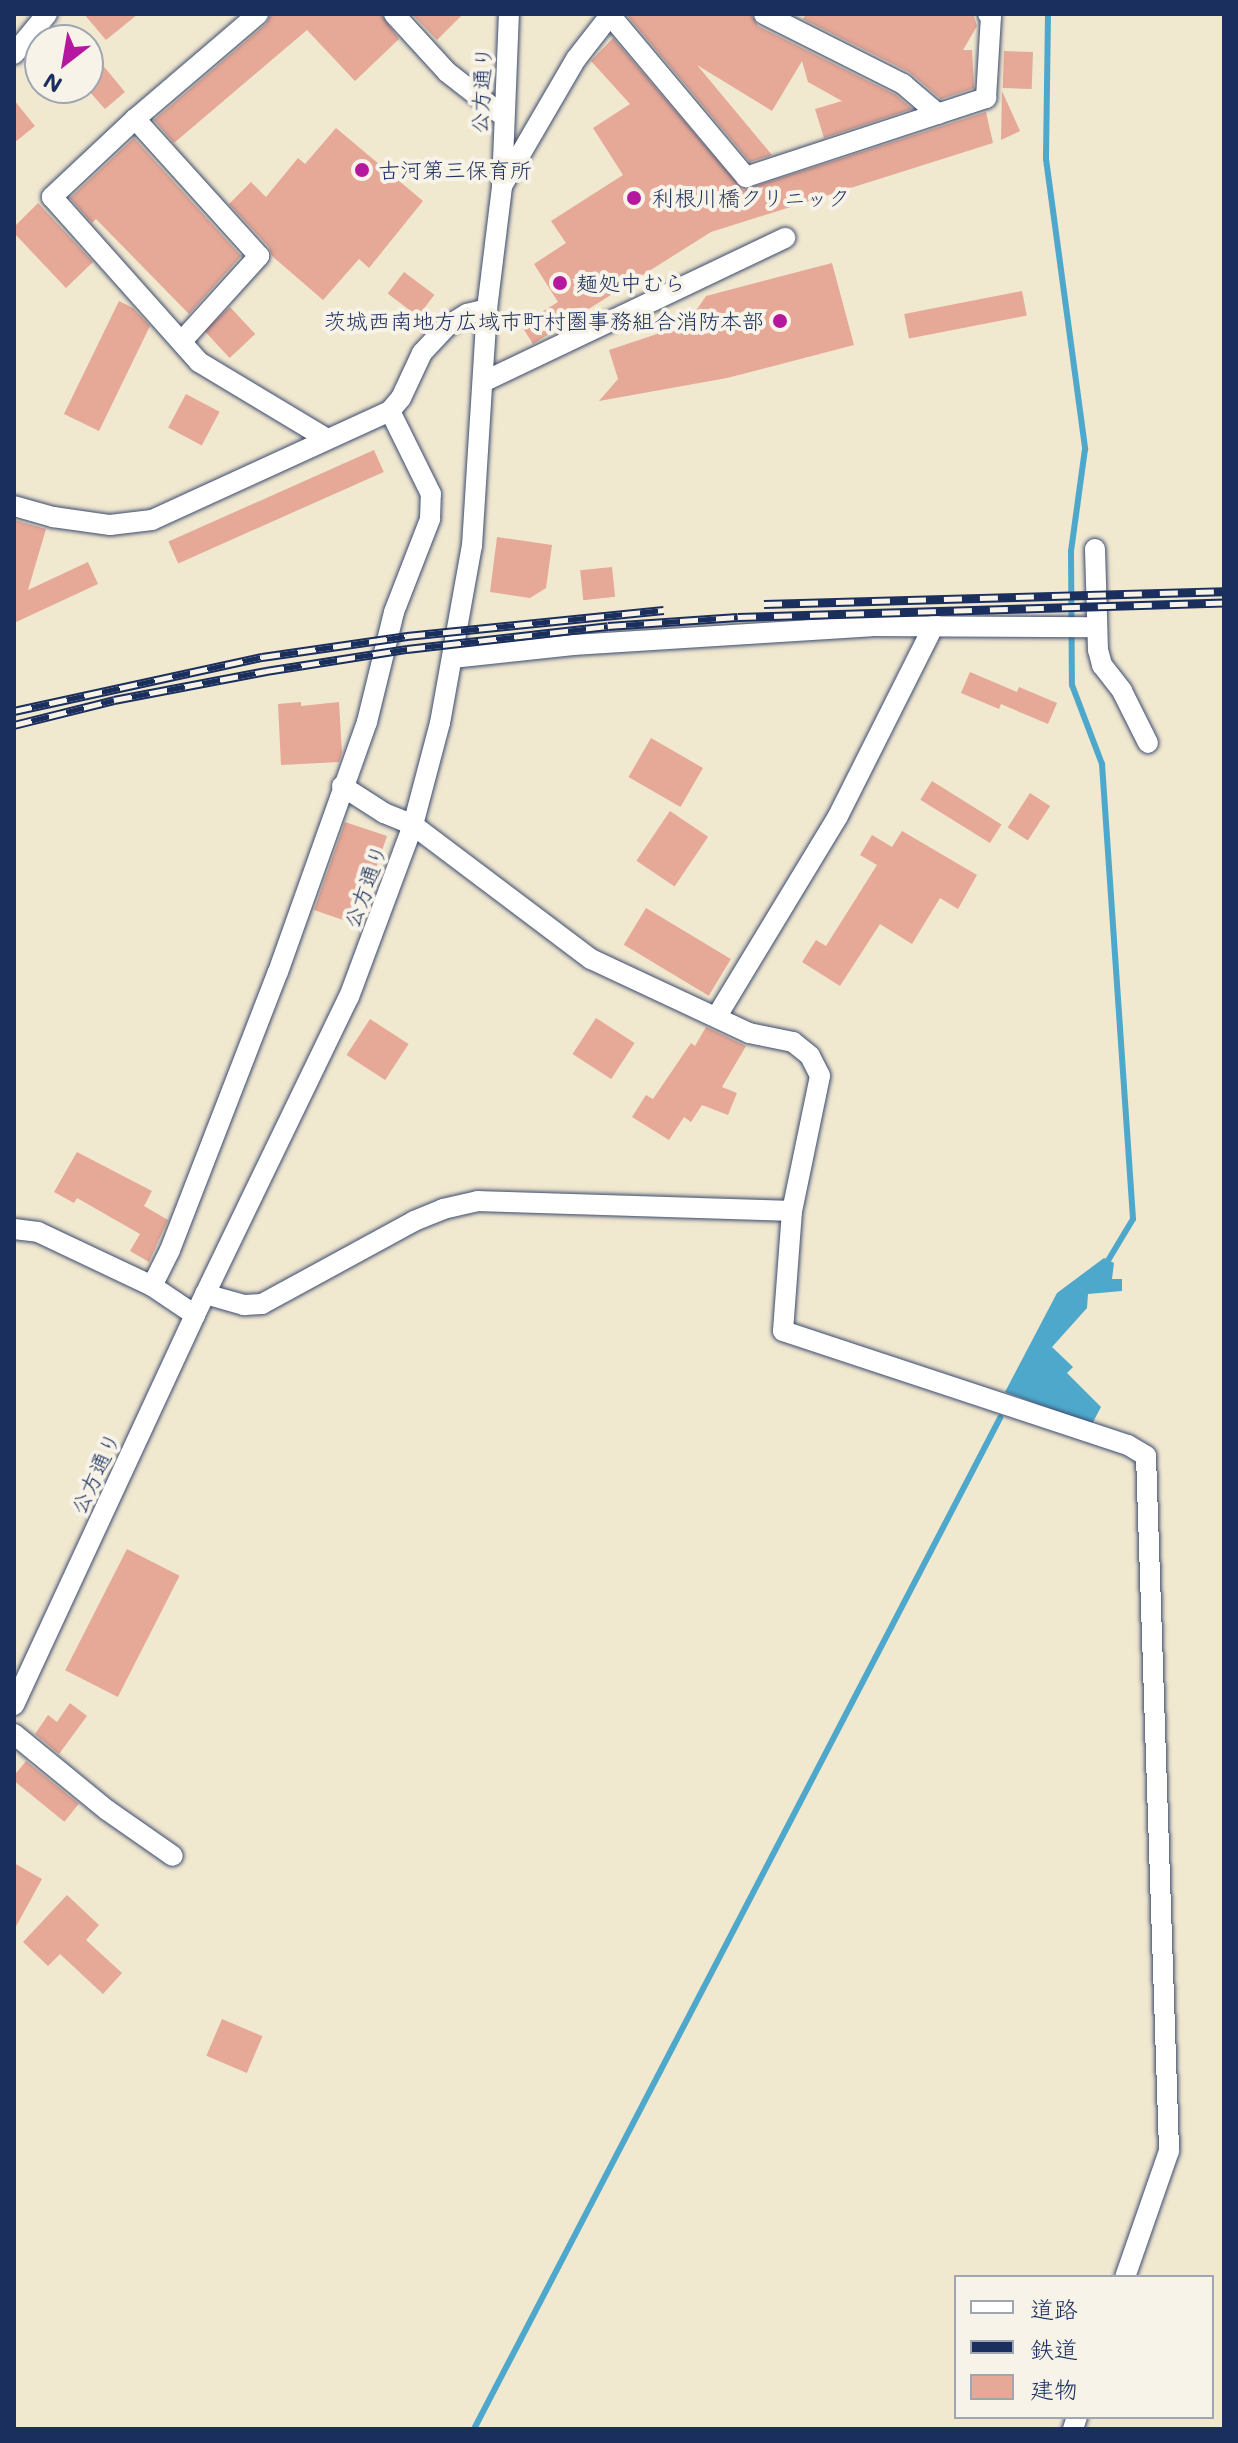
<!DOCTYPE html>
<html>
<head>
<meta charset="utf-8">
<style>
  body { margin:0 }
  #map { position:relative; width:1238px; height:2443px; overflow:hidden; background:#f1e8d0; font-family:Mali,"Klee One",sans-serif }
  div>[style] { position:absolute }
  .water>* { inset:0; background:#4ea8cc }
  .stream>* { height:6px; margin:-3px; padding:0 3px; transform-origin:3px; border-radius:3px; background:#4ea8cc }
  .building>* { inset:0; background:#e6a897; transform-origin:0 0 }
  .roads { filter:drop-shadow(0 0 2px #3b4b6f) drop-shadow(0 0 2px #3b4b6f) }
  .minor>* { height:20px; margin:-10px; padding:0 10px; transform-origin:10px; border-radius:10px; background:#fff }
  .rail>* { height:9px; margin-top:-4.5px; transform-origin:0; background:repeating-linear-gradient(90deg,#f7f3e8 0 18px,#1b2f5e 0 36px); box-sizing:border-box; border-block:2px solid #1b2f5e }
  .dots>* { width:22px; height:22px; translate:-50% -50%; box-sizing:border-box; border:4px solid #f7f3e8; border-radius:50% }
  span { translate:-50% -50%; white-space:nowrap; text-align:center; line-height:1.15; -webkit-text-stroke:8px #f7f3e8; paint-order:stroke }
  .street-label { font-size:22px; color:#1b2f5e }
  .poi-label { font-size:22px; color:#1b2f5e }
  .left { translate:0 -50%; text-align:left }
  .right { translate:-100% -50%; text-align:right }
  .frame { position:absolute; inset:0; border:16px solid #1b2f5e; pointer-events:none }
  .legend { position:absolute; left:954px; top:2275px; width:260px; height:144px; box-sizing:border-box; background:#f7f3e8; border:2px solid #9fa5b1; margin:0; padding:10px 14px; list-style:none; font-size:24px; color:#1b2f5e }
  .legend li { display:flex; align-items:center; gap:16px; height:40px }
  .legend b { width:40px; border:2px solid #9fa5b1 }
  .north { position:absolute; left:24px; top:24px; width:80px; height:80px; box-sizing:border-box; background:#f7f3e8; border:2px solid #9fa5b1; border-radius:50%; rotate:211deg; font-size:22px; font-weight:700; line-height:32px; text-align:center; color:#1b2f5e }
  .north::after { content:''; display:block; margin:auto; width:28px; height:36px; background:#b5179e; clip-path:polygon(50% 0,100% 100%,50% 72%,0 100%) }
</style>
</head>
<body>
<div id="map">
  <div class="water">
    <div style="clip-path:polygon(1104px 1258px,1114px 1263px,1112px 1279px,1122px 1279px,1122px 1291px,1088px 1294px,1087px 1308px,1052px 1347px,1073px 1367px,1067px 1373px,1101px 1407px,1092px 1424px,1005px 1392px,1057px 1293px)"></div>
  </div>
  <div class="stream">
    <div style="left:1048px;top:14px;width:145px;rotate:90.8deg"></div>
    <div style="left:1046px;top:159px;width:293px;rotate:82.3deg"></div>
    <div style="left:1085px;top:449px;width:103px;rotate:97.8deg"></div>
    <div style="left:1071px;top:551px;width:134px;rotate:89.6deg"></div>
    <div style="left:1072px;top:685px;width:85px;rotate:69.2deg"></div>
    <div style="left:1102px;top:764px;width:456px;rotate:86.1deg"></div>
    <div style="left:1133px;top:1219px;width:52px;rotate:121deg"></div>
    <div style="left:474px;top:2429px;width:1140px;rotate:-62.51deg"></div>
  </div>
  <div class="building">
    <div style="clip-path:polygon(84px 14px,138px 14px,106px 40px)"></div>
    <div style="clip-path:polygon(271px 14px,381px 14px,399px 39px,355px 81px,307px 30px,174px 143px,154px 120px,266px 24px)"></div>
    <div style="clip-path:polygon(412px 14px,463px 14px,437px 40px)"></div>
    <div style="clip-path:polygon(626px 14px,751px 14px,758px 26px,896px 95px,912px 109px,824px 138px,815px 109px,842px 101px,808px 82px,802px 61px,772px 111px,697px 65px,772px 155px,750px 162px)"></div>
    <div style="clip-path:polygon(806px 14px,973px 14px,977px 26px,963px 50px,972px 50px,974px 88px,941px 99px,909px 72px,803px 19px)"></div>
    <div style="clip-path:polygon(613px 38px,743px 190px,986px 112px,993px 143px,711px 232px,533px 344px,521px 325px,558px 302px,534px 264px,566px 243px,551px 221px,623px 175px,593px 128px,630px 104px,591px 61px)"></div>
    <div style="left:1004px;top:51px;width:29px;height:37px;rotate:2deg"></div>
    <div style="clip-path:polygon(101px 63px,125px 92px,105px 109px,88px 90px,88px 75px)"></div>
    <div style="clip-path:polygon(1002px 91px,1020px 131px,1001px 140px)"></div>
    <div style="clip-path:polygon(14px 100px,35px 126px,14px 143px)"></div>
    <div style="clip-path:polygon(336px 128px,423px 201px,369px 268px,359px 259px,323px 300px,272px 256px,269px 247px,229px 204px,251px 182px,266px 197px,298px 158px,305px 164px)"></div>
    <div style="clip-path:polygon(134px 138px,241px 256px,189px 314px,96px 219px,92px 223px,70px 198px)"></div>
    <div style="clip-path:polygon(38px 203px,93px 262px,66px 288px,14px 233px,14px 227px)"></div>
    <div style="clip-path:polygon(832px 263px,854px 345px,727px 378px,599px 401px,618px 379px,609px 350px,687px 324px,706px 296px)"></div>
    <div style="left:404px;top:272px;width:38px;height:27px;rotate:37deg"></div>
    <div style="left:1022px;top:291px;width:25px;height:120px;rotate:79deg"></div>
    <div style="clip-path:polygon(119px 301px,133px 308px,150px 326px,99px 431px,64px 414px)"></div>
    <div style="left:230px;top:307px;width:37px;height:35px;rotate:47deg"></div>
    <div style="left:186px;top:394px;width:38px;height:38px;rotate:28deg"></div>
    <div style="left:374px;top:450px;width:24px;height:225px;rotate:66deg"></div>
    <div style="clip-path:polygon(14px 520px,46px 529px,28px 590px,88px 562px,98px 584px,14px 623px)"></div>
    <div style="clip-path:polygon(497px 537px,552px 545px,546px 588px,530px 598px,490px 592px)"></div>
    <div style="left:612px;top:567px;width:30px;height:32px;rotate:84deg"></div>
    <div style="clip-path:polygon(970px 672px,1017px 692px,1019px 687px,1057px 703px,1048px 724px,1001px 704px,999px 709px,961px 693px)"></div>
    <div style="clip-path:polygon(301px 702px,301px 706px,339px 702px,342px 753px,339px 762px,281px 765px,278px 704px)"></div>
    <div style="left:651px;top:738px;width:60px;height:45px;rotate:30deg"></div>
    <div style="left:932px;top:781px;width:82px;height:22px;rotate:32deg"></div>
    <div style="left:1030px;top:793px;width:24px;height:41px;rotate:33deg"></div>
    <div style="left:670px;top:811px;width:46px;height:60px;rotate:34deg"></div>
    <div style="clip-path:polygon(345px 822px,387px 836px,373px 877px,365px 875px,349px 922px,314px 910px)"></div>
    <div style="clip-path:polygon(902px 831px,977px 875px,958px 909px,940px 898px,912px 944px,880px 924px,840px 986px,802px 962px,816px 940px,826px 946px,877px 865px,860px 855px,872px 835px,892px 847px)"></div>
    <div style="left:646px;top:908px;width:99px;height:43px;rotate:31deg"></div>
    <div style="left:596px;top:1018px;width:46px;height:43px;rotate:33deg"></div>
    <div style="left:370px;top:1019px;width:46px;height:43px;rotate:33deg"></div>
    <div style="clip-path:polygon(706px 1027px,746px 1046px,722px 1087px,737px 1093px,728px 1115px,702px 1105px,691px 1122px,684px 1117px,669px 1140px,632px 1117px,646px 1095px,653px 1099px,691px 1043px,695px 1046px)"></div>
    <div style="clip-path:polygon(77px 1152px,152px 1191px,144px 1206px,168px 1220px,149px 1262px,130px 1251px,140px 1234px,77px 1198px,74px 1203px,54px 1192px)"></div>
    <div style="left:127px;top:1549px;width:59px;height:136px;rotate:27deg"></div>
    <div style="clip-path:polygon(70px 1703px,87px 1716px,59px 1754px,35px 1734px,48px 1715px,57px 1722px)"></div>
    <div style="left:26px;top:1761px;width:68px;height:23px;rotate:39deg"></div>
    <div style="clip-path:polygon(14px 1863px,42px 1879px,14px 1930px)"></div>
    <div style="clip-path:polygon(67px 1895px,99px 1925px,86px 1940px,122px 1973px,103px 1994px,60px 1954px,48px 1966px,23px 1942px)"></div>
    <div style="left:222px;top:2019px;width:44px;height:40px;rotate:23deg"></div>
  </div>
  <div class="roads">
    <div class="minor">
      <div style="left:394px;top:14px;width:79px;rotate:47.6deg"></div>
      <div style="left:447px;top:72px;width:70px;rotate:38deg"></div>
      <div style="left:764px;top:14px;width:156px;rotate:26.7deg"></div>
      <div style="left:903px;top:84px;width:46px;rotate:40.6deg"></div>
      <div style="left:610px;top:15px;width:212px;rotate:50deg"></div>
      <div style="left:746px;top:177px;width:253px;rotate:-18.2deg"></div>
      <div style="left:986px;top:98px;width:81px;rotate:-86.5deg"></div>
      <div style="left:991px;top:17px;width:4px;rotate:-135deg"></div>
      <div style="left:14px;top:54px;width:52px;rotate:-50.5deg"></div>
      <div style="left:135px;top:119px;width:162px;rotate:-40.5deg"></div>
      <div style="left:502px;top:186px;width:147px;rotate:-59.8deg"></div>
      <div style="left:576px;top:59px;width:57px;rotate:-52.1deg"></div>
      <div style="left:182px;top:341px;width:115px;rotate:-47.8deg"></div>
      <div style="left:259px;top:256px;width:185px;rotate:-132.1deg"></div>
      <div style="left:135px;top:119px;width:114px;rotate:136.8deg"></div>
      <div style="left:52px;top:197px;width:221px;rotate:48.3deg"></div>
      <div style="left:199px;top:362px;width:149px;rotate:31deg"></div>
      <div style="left:483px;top:382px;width:335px;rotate:-25.5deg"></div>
      <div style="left:14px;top:506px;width:41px;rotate:15.8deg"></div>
      <div style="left:53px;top:517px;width:58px;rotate:8deg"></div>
      <div style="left:110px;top:525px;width:42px;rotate:-6.8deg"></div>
      <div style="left:152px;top:520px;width:262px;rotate:-24.6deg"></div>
      <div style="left:390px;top:411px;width:17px;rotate:-50deg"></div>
      <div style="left:401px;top:398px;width:50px;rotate:-65deg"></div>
      <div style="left:422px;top:353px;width:35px;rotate:-47deg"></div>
      <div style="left:446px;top:327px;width:25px;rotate:-32deg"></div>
      <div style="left:467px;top:314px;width:21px;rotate:-14deg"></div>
      <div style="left:1095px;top:549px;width:101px;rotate:88.3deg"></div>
      <div style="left:1098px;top:650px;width:16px;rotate:75deg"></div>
      <div style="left:1102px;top:665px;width:33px;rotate:52deg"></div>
      <div style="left:1122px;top:691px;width:58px;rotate:63.4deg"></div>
      <div style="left:452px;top:658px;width:122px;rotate:-6.1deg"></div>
      <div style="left:573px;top:645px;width:299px;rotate:-3.6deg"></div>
      <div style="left:871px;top:626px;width:224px;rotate:0.3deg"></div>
      <div style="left:342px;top:786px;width:50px;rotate:32.7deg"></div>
      <div style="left:384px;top:813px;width:31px;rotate:22deg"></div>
      <div style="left:413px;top:825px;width:223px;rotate:37deg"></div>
      <div style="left:591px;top:959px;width:174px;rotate:25.1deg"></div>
      <div style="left:749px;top:1033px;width:45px;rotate:11.6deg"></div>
      <div style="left:793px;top:1042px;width:22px;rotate:39deg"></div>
      <div style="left:810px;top:1056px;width:22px;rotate:63deg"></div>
      <div style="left:820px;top:1076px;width:138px;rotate:101.7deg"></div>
      <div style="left:792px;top:1211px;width:120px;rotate:94.3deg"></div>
      <div style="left:783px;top:1331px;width:363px;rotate:18.3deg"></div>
      <div style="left:1128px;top:1445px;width:21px;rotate:31deg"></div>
      <div style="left:1146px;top:1456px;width:695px;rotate:88.1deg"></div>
      <div style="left:1169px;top:2151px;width:133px;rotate:109.2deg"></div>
      <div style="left:717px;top:1016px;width:234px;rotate:-58.8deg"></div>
      <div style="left:838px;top:816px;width:214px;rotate:-63.3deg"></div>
      <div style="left:14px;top:1229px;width:24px;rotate:7deg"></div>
      <div style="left:38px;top:1232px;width:126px;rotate:25.3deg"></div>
      <div style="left:152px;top:1286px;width:52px;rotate:34deg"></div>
      <div style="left:152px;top:1286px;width:40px;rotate:-63.4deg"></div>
      <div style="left:170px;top:1250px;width:298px;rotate:-68.8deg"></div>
      <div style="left:278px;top:972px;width:265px;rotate:-70.4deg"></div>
      <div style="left:367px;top:722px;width:113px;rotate:-76.2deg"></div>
      <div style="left:394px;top:612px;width:100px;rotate:-68.8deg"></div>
      <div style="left:430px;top:519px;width:25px;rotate:-88deg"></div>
      <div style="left:431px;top:494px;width:93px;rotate:-116.3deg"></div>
      <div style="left:205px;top:1294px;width:41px;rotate:15.8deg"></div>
      <div style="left:244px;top:1305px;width:18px;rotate:-3deg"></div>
      <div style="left:262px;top:1304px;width:173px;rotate:-28.6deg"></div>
      <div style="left:414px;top:1221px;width:31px;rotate:-22deg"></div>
      <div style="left:443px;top:1209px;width:36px;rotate:-13deg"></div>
      <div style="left:478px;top:1201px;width:314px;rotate:1.8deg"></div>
      <div style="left:14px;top:1705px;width:430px;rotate:-65.1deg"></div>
      <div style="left:195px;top:1315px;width:353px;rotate:-64.2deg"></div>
      <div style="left:349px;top:997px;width:184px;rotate:-69.6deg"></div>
      <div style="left:413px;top:825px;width:106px;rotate:-75.2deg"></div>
      <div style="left:440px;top:723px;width:180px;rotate:-79.8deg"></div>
      <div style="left:472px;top:546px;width:237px;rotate:-86.4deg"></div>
      <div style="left:487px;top:309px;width:124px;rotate:-83deg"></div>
      <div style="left:502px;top:186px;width:172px;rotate:-87.7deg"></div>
      <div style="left:14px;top:1734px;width:120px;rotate:39.3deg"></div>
      <div style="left:107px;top:1810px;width:80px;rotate:34.9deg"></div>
      <div style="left:1073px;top:2429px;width:13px;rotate:-72deg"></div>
    </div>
  </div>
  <div class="rail">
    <div style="left:764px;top:604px;width:460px;rotate:-1.6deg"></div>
    <div style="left:14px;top:711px;width:254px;rotate:-12.3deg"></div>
    <div style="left:262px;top:657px;width:147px;rotate:-8.2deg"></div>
    <div style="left:407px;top:636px;width:258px;rotate:-5.8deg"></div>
    <div style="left:14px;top:725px;width:103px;rotate:-14deg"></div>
    <div style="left:114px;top:700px;width:155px;rotate:-10.8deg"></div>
    <div style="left:266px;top:671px;width:143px;rotate:-8.9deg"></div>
    <div style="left:407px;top:649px;width:202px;rotate:-6.5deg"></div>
    <div style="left:608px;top:626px;width:130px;rotate:-4deg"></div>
    <div style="left:738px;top:617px;width:486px;rotate:-1.7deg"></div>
  </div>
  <div class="dots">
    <div style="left:362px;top:170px;background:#b5179e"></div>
    <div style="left:634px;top:198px;background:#b5179e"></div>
    <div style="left:560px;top:283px;background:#b5179e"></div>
    <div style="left:780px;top:321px;background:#b5179e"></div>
  </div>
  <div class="street-label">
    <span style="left:481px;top:90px;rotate:-87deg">公方通り</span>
    <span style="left:365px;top:886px;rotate:-70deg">公方通り</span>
    <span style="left:95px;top:1473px;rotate:-65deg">公方通り</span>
  </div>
  <div class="poi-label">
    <span class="left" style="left:378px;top:170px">古河第三保育所</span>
    <span class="left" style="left:652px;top:198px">利根川橋クリニック</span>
    <span class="left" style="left:576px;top:283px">麺処中むら</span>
    <span class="right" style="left:764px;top:321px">茨城西南地方広域市町村圏事務組合消防本部</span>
  </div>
  <div class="frame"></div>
  <ul class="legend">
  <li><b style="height:10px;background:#fff"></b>道路</li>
  <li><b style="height:10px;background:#1b2f5e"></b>鉄道</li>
  <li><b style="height:22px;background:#e6a897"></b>建物</li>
  </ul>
  <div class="north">N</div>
</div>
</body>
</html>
